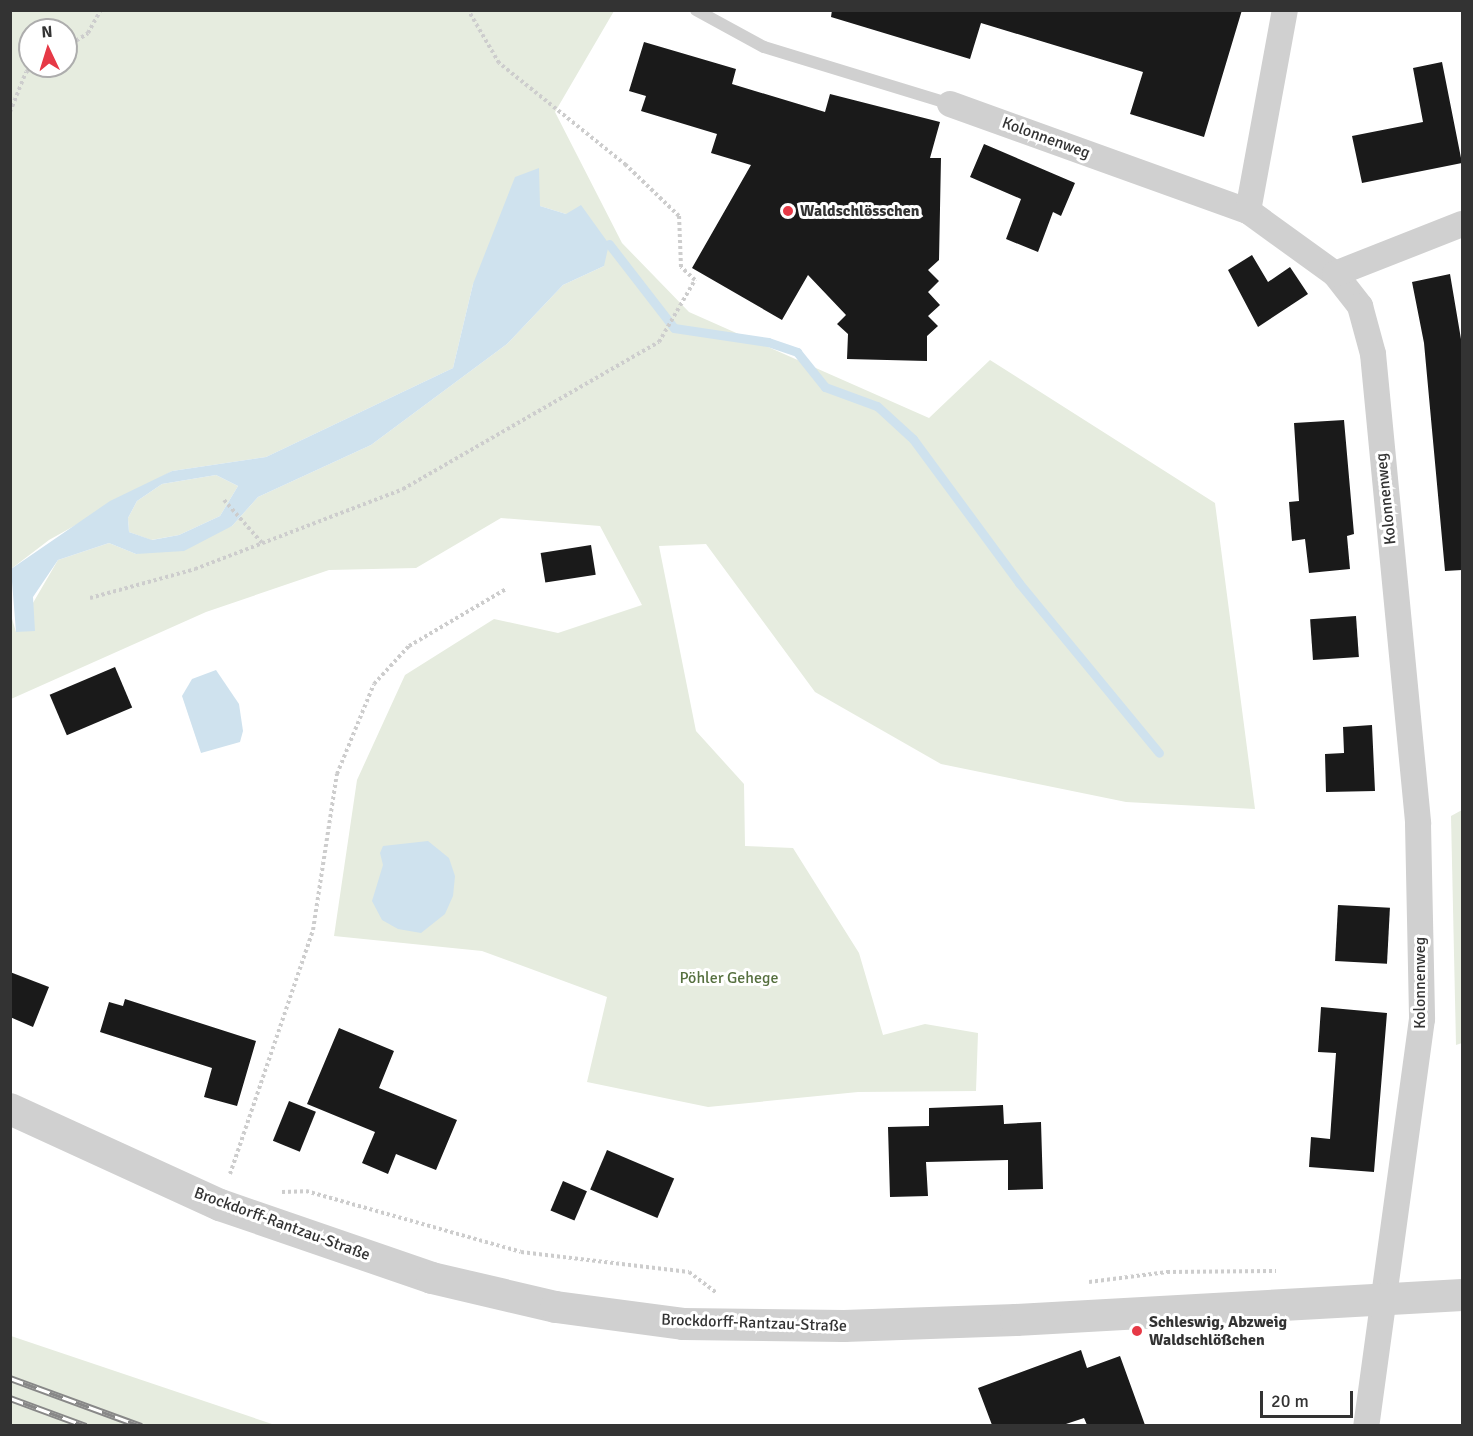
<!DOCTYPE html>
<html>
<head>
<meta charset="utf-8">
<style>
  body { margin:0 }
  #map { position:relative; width:1473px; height:1436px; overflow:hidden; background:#fff; font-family:Signika,sans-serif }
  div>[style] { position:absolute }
  .green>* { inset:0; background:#e6ecdf }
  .water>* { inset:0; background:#cfe2ee }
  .stream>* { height:9px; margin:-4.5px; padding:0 4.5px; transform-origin:4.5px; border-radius:4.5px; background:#cfe2ee }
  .building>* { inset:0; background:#1a1a1a; transform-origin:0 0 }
  .path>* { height:4px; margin-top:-2px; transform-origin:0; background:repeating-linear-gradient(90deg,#cdcdcd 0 3px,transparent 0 6px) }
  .service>* { height:12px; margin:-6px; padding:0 6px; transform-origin:6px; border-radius:6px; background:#d0d0d0 }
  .minor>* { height:26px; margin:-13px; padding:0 13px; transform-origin:13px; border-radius:13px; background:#d0d0d0 }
  .tertiary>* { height:32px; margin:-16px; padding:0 16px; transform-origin:16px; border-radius:16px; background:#d0d0d0 }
  .rail>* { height:7px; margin-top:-3.5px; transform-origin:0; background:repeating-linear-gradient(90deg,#fff 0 14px,#888 0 28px); box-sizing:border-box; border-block:2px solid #888 }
  .dots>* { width:16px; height:16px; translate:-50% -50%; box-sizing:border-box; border:3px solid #fff; border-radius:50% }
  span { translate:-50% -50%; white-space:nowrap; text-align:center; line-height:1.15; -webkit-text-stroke:6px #fff; paint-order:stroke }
  .street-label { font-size:16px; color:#333 }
  .poi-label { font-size:16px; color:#333; font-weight:700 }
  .left { translate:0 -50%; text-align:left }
  .park-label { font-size:16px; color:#56703f }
  .frame { position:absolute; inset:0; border:12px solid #333; pointer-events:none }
  .north { position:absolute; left:18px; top:18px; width:60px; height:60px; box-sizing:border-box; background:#fff; border:2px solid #adadad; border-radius:50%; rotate:356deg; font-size:16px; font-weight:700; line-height:24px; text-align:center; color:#333 }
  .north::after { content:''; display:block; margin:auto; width:21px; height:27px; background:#e63946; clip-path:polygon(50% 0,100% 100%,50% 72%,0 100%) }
  .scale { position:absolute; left:1260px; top:1391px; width:93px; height:27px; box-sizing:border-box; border:3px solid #333; border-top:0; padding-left:8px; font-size:18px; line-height:21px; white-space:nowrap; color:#333; -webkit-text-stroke:4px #fff; paint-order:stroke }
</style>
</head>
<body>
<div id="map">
  <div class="green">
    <div style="clip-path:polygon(evenodd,11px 11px,614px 11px,555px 112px,622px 243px,689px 312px,929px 418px,990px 360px,1215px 503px,1255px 809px,1126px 802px,941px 764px,815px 692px,706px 544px,659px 546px,696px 731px,744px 784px,745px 846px,793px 848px,859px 953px,883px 1035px,925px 1024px,978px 1033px,976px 1091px,858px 1092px,708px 1107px,587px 1082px,607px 997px,482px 951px,334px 936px,357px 780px,405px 675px,494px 619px,558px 633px,642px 605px,600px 526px,501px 518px,416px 568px,329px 570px,206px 612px,11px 699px,10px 612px,16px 632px,58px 560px,109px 543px,136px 554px,232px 526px,258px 497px,371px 445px,507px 344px,563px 285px,604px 266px,566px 214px,540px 206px,473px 284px,453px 368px,266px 457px,172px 471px,49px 540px,11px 569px,11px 11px,30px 30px,66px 30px,66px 66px,30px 66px,30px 30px)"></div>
    <div style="clip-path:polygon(216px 475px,238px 486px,220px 516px,179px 535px,151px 540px,129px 532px,128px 518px,137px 501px,162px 484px)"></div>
    <div style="clip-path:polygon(1462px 810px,1462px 1043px,1456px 1045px,1451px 816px)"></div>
    <div style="clip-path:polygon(11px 1336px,275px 1425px,11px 1425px)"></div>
  </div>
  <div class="water">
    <div style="clip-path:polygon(evenodd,539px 168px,540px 206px,566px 214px,581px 205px,609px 244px,604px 266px,563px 285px,507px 344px,371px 445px,258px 497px,232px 526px,184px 551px,136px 554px,109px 543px,58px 560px,33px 597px,35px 631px,16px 632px,11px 569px,110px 501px,172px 471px,266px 457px,453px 368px,473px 284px,515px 177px,539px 168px,216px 475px,238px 486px,220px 516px,179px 535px,152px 540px,129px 532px,128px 518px,137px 501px,162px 484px,216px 475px)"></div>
    <div style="clip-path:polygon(216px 670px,239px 704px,243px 731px,240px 742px,201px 753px,182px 696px,192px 679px)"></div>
    <div style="clip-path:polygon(428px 841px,449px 858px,455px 876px,453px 896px,445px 914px,421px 933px,398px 929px,382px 920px,372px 901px,383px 865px,380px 853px,383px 846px)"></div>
  </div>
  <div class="stream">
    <div style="left:609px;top:244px;width:106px;rotate:52.3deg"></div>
    <div style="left:674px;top:328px;width:95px;rotate:8.5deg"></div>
    <div style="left:768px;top:342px;width:31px;rotate:19deg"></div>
    <div style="left:797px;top:352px;width:45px;rotate:51.3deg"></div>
    <div style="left:825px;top:387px;width:55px;rotate:20.1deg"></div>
    <div style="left:877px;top:406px;width:49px;rotate:42.5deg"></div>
    <div style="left:913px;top:439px;width:179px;rotate:53.6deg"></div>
    <div style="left:1019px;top:583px;width:220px;rotate:50.5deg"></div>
  </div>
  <div class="building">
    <div style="clip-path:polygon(832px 10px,1242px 10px,1204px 137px,1130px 114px,1143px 72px,981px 23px,970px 59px,831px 17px)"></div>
    <div style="clip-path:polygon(644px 42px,736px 69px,732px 84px,825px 112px,830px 94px,940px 122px,930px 158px,941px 158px,939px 260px,928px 270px,939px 281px,928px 292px,940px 305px,928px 316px,938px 326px,927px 336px,927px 361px,847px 359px,848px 334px,837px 324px,846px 315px,808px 275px,782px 320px,692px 268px,751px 165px,711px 153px,717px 134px,641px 111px,646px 96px,629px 91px)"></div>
    <div style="clip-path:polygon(1442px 62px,1462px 163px,1362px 183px,1352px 136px,1423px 122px,1413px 68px)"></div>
    <div style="clip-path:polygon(984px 144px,1075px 183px,1061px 216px,1053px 212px,1038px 252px,1006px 239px,1021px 199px,970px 177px)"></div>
    <div style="clip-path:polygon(1252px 255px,1268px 282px,1290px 267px,1308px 294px,1258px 327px,1228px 270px)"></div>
    <div style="clip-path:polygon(1450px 274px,1462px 345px,1462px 570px,1445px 571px,1424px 343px,1412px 282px)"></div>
    <div style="clip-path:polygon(1344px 420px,1354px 534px,1347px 536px,1350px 569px,1309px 573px,1305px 539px,1292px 541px,1289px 502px,1299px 501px,1294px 423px)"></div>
    <div style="left:591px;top:545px;width:30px;height:51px;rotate:81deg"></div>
    <div style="left:1356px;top:616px;width:41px;height:46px;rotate:86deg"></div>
    <div style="left:115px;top:667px;width:44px;height:71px;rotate:67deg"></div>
    <div style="clip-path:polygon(1372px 725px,1375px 791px,1326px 792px,1325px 754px,1344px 753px,1343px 727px)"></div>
    <div style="left:1338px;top:905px;width:52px;height:56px;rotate:3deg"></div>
    <div style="clip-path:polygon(10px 972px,49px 987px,33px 1027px,10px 1017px)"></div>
    <div style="clip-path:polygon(125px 999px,256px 1041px,237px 1106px,204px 1097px,212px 1068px,100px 1032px,109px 1002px,123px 1006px)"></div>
    <div style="clip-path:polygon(1321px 1007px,1387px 1013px,1374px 1172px,1309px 1167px,1311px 1137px,1330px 1139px,1336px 1053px,1318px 1052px)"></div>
    <div style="clip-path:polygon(339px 1028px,394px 1051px,379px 1088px,457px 1120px,436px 1170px,396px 1154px,388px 1174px,362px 1163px,375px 1132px,307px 1104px)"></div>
    <div style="left:289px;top:1101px;width:29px;height:43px;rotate:22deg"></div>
    <div style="clip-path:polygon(1003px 1105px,1004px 1124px,1041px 1122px,1043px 1189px,1008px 1190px,1008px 1160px,926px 1162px,928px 1196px,890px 1197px,888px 1127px,929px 1126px,929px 1108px)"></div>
    <div style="left:607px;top:1150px;width:73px;height:43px;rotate:23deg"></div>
    <div style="left:563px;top:1181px;width:26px;height:32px;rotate:23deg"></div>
    <div style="clip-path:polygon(1081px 1350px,1087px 1368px,1120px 1356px,1145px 1425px,1087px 1425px,1084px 1418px,1063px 1425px,992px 1425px,978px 1388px)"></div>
  </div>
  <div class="path">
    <div style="left:66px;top:47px;width:26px;rotate:-32deg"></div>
    <div style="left:88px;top:33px;width:26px;rotate:-61deg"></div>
    <div style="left:10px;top:112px;width:43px;rotate:-68.2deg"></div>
    <div style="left:26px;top:72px;width:11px;rotate:-34deg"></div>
    <div style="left:224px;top:500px;width:57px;rotate:48.5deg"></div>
    <div style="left:90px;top:598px;width:109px;rotate:-15.4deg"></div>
    <div style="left:195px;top:569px;width:223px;rotate:-21deg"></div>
    <div style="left:403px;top:489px;width:295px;rotate:-29.9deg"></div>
    <div style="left:659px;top:342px;width:72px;rotate:-59.9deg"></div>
    <div style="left:695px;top:280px;width:19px;rotate:-137deg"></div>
    <div style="left:681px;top:267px;width:51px;rotate:-92.2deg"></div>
    <div style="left:679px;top:216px;width:74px;rotate:-136.1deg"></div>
    <div style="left:626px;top:165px;width:163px;rotate:-141.2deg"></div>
    <div style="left:499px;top:63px;width:61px;rotate:-120.3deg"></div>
    <div style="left:230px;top:1174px;width:258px;rotate:-71.2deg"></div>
    <div style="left:313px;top:930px;width:158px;rotate:-81.3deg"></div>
    <div style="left:337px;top:774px;width:97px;rotate:-67.7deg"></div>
    <div style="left:374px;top:684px;width:52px;rotate:-47.4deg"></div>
    <div style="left:409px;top:646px;width:113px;rotate:-30.4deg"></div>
    <div style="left:282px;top:1192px;width:24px;rotate:-2deg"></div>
    <div style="left:306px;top:1191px;width:223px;rotate:15.8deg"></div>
    <div style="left:521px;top:1252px;width:169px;rotate:6.8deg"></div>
    <div style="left:689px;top:1272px;width:35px;rotate:37deg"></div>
    <div style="left:1089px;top:1282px;width:79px;rotate:-7.3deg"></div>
    <div style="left:1167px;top:1272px;width:109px;rotate:-0.5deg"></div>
  </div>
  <div class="service">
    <div style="left:696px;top:10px;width:77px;rotate:28.6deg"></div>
    <div style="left:764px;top:47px;width:195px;rotate:17deg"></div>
  </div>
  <div class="minor">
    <div style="left:950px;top:104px;width:317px;rotate:19.8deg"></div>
    <div style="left:1248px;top:211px;width:107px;rotate:35.9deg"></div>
    <div style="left:1335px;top:274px;width:41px;rotate:52deg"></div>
    <div style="left:1360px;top:306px;width:50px;rotate:74.8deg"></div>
    <div style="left:1373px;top:354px;width:472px;rotate:84.5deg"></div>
    <div style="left:1418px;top:824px;width:195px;rotate:88.8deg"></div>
    <div style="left:1422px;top:1019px;width:411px;rotate:97.8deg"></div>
    <div style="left:1248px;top:211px;width:204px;rotate:-79.6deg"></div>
    <div style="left:1335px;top:274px;width:136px;rotate:-21.5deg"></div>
  </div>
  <div class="tertiary">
    <div style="left:10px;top:1109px;width:231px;rotate:24.6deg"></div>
    <div style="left:220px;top:1205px;width:224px;rotate:19deg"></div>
    <div style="left:432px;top:1278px;width:127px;rotate:13.2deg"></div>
    <div style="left:556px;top:1307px;width:128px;rotate:7.6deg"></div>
    <div style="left:683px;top:1324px;width:161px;rotate:0.7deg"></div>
    <div style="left:844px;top:1326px;width:172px;rotate:-2deg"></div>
    <div style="left:1016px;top:1320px;width:447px;rotate:-3.2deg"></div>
  </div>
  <div class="rail">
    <div style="left:10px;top:1378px;width:140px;rotate:20.1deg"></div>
    <div style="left:10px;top:1398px;width:81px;rotate:20.2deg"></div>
  </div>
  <div class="dots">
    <div style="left:788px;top:211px;background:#e63946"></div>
    <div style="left:1137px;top:1331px;background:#e63946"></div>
  </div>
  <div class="street-label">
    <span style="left:1046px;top:138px;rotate:20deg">Kolonnenweg</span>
    <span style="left:1386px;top:499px;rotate:-96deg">Kolonnenweg</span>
    <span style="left:1420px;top:983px;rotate:-90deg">Kolonnenweg</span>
    <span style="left:282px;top:1224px;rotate:20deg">Brockdorff-Rantzau-Straße</span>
    <span style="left:754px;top:1323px;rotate:2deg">Brockdorff-Rantzau-Straße</span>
  </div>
  <div class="poi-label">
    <span class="left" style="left:800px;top:211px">Waldschlösschen</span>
    <span class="left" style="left:1149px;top:1331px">Schleswig, Abzweig<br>Waldschlößchen</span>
  </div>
  <div class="park-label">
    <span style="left:729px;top:978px">Pöhler Gehege</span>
  </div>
  <div class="frame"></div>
  <div class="north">N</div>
  <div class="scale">20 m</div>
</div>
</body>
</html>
